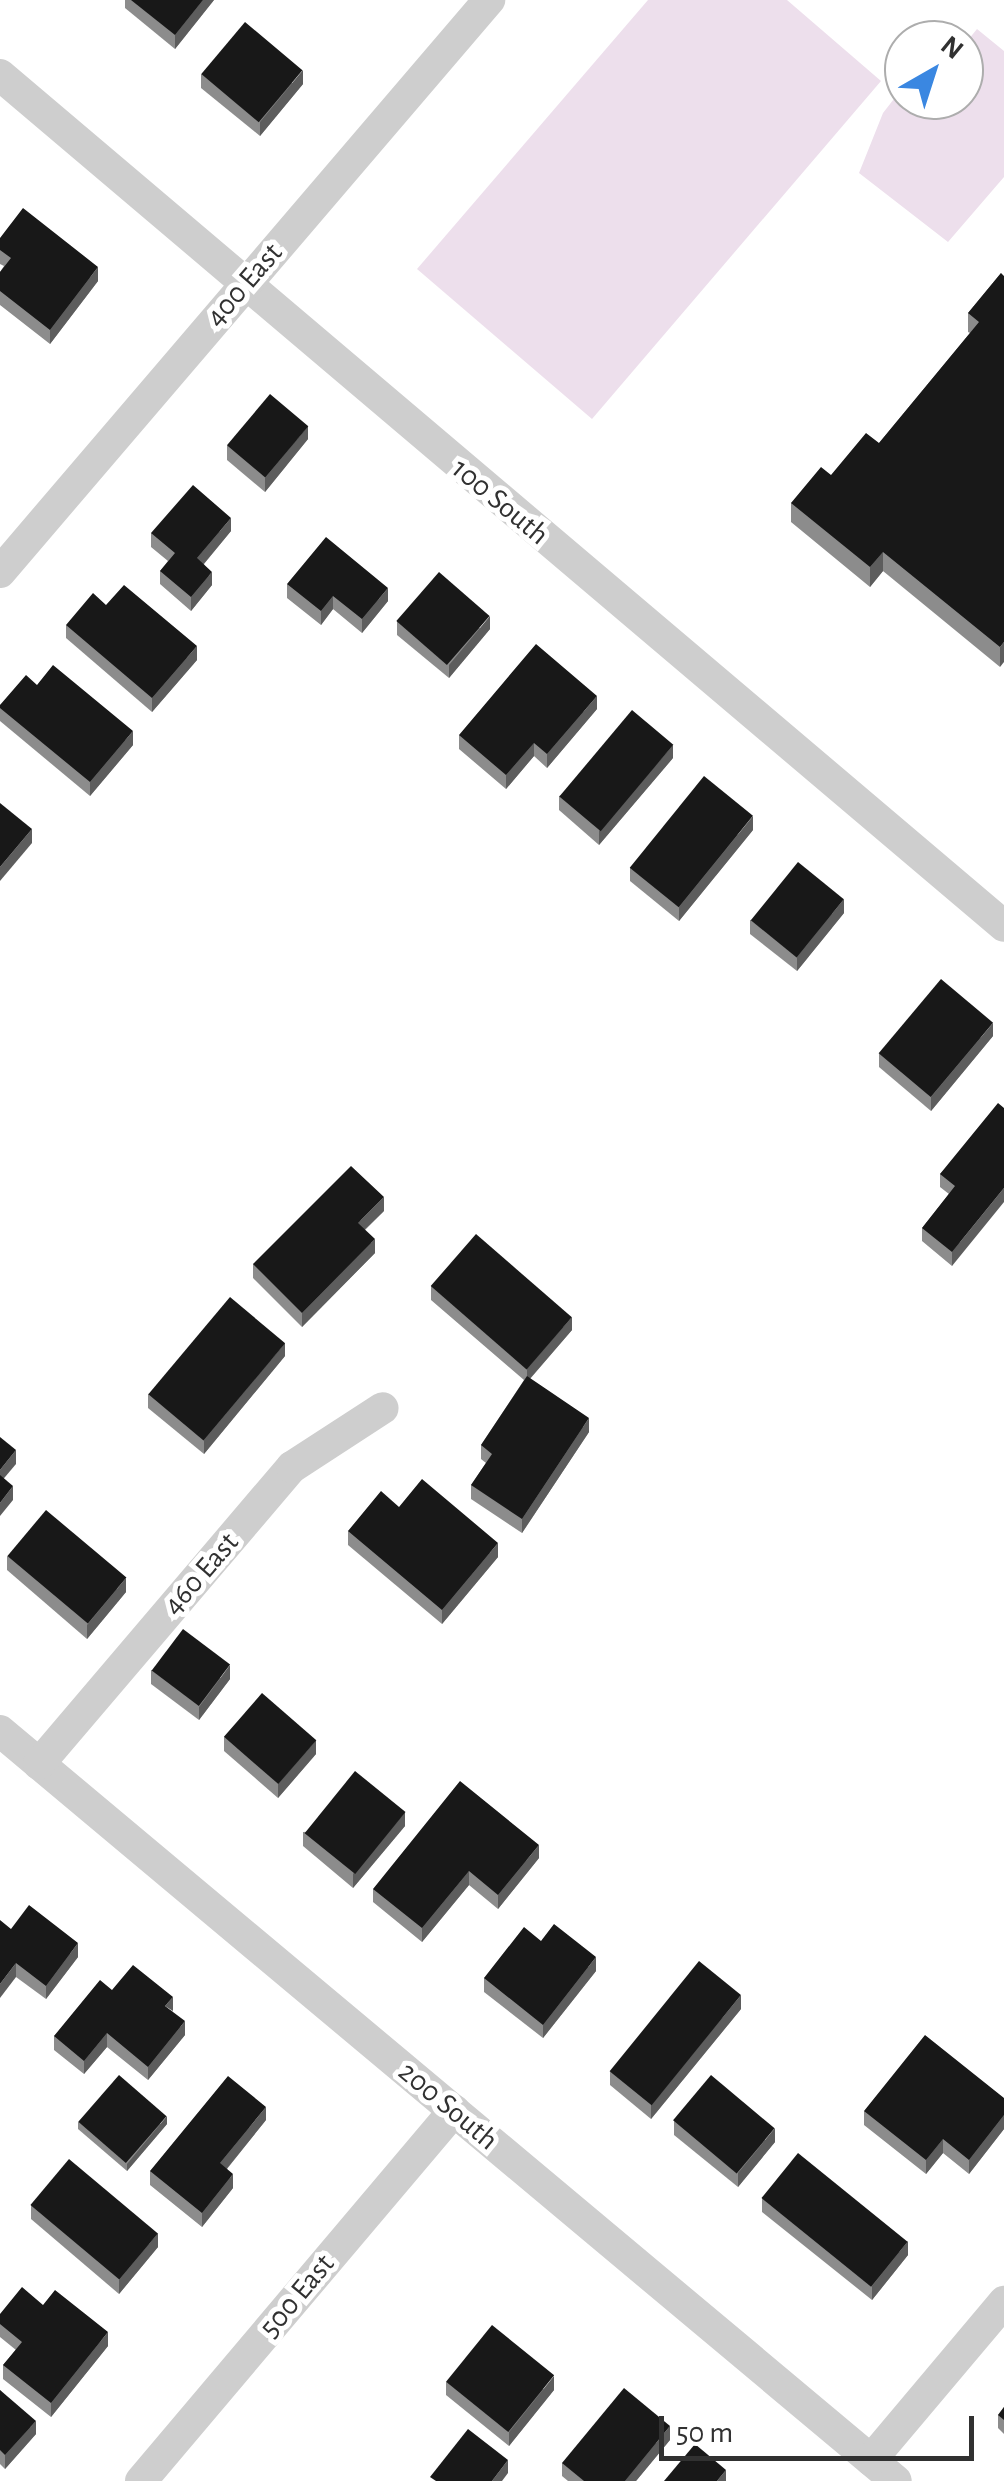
<!DOCTYPE html>
<html>
<head>
<meta charset="utf-8">
<style>
  body { margin:0 }
  #map { position:relative; width:1004px; height:2481px; overflow:hidden; background:#fff; font-family:"Alegreya Sans",sans-serif }
  div>[style] { position:absolute }
  .green>* { inset:0; background:#eddfec }
  .street>* { height:32px; margin:-16px; padding:0 16px; transform-origin:16px; border-radius:16px; background:#cecece }
  .wall>* { inset:0; background:#8c8c8c }
  .shaded-wall>* { inset:0; background:#5d5d5d }
  .building>* { inset:0; background:#181818; transform-origin:0 0 }
  span { translate:-50% -50%; white-space:nowrap; text-align:center; line-height:1.15; -webkit-text-stroke:10px #fff; paint-order:stroke }
  .street-label { font-size:30px; color:#313131 }
  .north { position:absolute; left:884px; top:20px; width:100px; height:100px; box-sizing:border-box; background:#fff; border:2px solid #adadad; border-radius:50%; rotate:39deg; font-size:28px; font-weight:700; line-height:40px; text-align:center; color:#313131 }
  .north::after { content:''; display:block; margin:auto; width:35px; height:45px; background:#3a87e1; clip-path:polygon(50% 0,100% 100%,50% 72%,0 100%) }
  .scale { position:absolute; left:659px; top:2416px; width:315px; height:45px; box-sizing:border-box; border:5px solid #313131; border-top:0; padding-left:12px; font-size:30px; line-height:35px; white-space:nowrap; color:#313131; -webkit-text-stroke:8px #fff; paint-order:stroke }
</style>
</head>
<body>
<div id="map">
  <div class="green">
    <div style="clip-path:polygon(648px 0,787px 0,881px 81px,592px 419px,417px 269px)"></div>
    <div style="clip-path:polygon(977px 29px,1004px 51px,1004px 177px,948px 242px,859px 173px,883px 113px,904px 86px,904px 100px,964px 100px,964px 45px)"></div>
  </div>
  <div class="street">
    <div style="left:0;top:75px;width:1316px;rotate:40.28deg"></div>
    <div style="left:0;top:572px;width:753px;rotate:-49.47deg"></div>
    <div style="left:0;top:1731px;width:1168px;rotate:39.93deg"></div>
    <div style="left:39px;top:1764px;width:390px;rotate:-49.6deg"></div>
    <div style="left:292px;top:1467px;width:108px;rotate:-33deg"></div>
    <div style="left:871px;top:2460px;width:207px;rotate:-49.9deg"></div>
    <div style="left:141px;top:2481px;width:485px;rotate:-49.8deg"></div>
  </div>
  <div class="wall">
    <div style="clip-path:polygon(125px 0,214px 0,175px 49px,125px 8px)"></div>
    <div style="clip-path:polygon(201px 74px,303px 84px,260px 136px,201px 88px)"></div>
    <div style="clip-path:polygon(0 238px,98px 281px,50px 344px,0 305px,0 272px,4px 266px,0 264px)"></div>
    <div style="clip-path:polygon(1001px 273px,1000px 667px,883px 571px,870px 587px,791px 522px,791px 503px,879px 443px,970px 333px,968px 332px,968px 313px)"></div>
    <div style="clip-path:polygon(308px 439px,265px 492px,227px 460px,227px 446px)"></div>
    <div style="clip-path:polygon(231px 531px,204px 564px,212px 585px,191px 611px,160px 584px,160px 571px,168px 561px,151px 547px,151px 533px)"></div>
    <div style="clip-path:polygon(287px 584px,388px 601px,362px 633px,333px 609px,321px 625px,287px 598px)"></div>
    <div style="clip-path:polygon(397px 621px,490px 629px,449px 678px,397px 635px)"></div>
    <div style="clip-path:polygon(66px 625px,197px 660px,152px 712px,66px 638px)"></div>
    <div style="clip-path:polygon(37px 685px,133px 745px,90px 796px,0 721px,0 705px)"></div>
    <div style="clip-path:polygon(597px 709px,547px 768px,534px 756px,506px 789px,459px 749px,459px 735px)"></div>
    <div style="clip-path:polygon(673px 758px,599px 845px,559px 810px,559px 796px)"></div>
    <div style="clip-path:polygon(753px 830px,679px 921px,630px 881px,630px 868px)"></div>
    <div style="clip-path:polygon(844px 913px,797px 971px,750px 934px,750px 920px)"></div>
    <div style="clip-path:polygon(993px 1036px,931px 1111px,879px 1067px,879px 1054px)"></div>
    <div style="clip-path:polygon(1004px 1108px,952px 1266px,922px 1241px,922px 1228px,949px 1194px,940px 1187px,940px 1174px)"></div>
    <div style="clip-path:polygon(384px 1211px,365px 1230px,375px 1253px,302px 1327px,253px 1278px,253px 1264px)"></div>
    <div style="clip-path:polygon(431px 1286px,572px 1330px,530px 1379px,589px 1432px,522px 1533px,471px 1499px,471px 1485px,486px 1463px,481px 1459px,481px 1445px,524px 1380px,431px 1300px)"></div>
    <div style="clip-path:polygon(285px 1356px,204px 1454px,148px 1408px,148px 1394px)"></div>
    <div style="clip-path:polygon(399px 1507px,498px 1557px,442px 1624px,348px 1545px,348px 1531px)"></div>
    <div style="clip-path:polygon(7px 1556px,126px 1592px,87px 1639px,7px 1570px)"></div>
    <div style="clip-path:polygon(151px 1670px,230px 1679px,199px 1720px,151px 1684px)"></div>
    <div style="clip-path:polygon(224px 1737px,316px 1754px,278px 1798px,224px 1751px)"></div>
    <div style="clip-path:polygon(405px 1826px,353px 1888px,303px 1846px,303px 1832px)"></div>
    <div style="clip-path:polygon(539px 1858px,498px 1909px,469px 1885px,422px 1942px,373px 1902px,373px 1889px)"></div>
    <div style="clip-path:polygon(11px 1929px,78px 1957px,46px 1999px,16px 1977px)"></div>
    <div style="clip-path:polygon(541px 1941px,596px 1971px,543px 2038px,484px 1992px,484px 1978px)"></div>
    <div style="clip-path:polygon(112px 1990px,172px 2011px,185px 2035px,148px 2080px,107px 2047px,84px 2074px,54px 2050px,54px 2036px)"></div>
    <div style="clip-path:polygon(741px 2009px,651px 2119px,610px 2085px,610px 2072px)"></div>
    <div style="clip-path:polygon(1004px 2098px,1004px 2129px,969px 2174px,943px 2153px,926px 2174px,864px 2125px,864px 2111px)"></div>
    <div style="clip-path:polygon(266px 2120px,227px 2169px,233px 2188px,202px 2227px,150px 2185px,150px 2171px)"></div>
    <div style="clip-path:polygon(674px 2121px,775px 2142px,738px 2187px,674px 2135px)"></div>
    <div style="clip-path:polygon(78px 2122px,167px 2124px,127px 2171px,78px 2129px)"></div>
    <div style="clip-path:polygon(762px 2198px,908px 2255px,872px 2300px,762px 2212px)"></div>
    <div style="clip-path:polygon(31px 2205px,158px 2247px,119px 2294px,31px 2219px)"></div>
    <div style="clip-path:polygon(43px 2305px,108px 2346px,51px 2417px,3px 2379px,3px 2365px,16px 2350px,0 2337px,0 2314px)"></div>
    <div style="clip-path:polygon(446px 2382px,554px 2390px,509px 2446px,446px 2395px)"></div>
    <div style="clip-path:polygon(0 2390px,36px 2434px,5px 2469px,0 2464px)"></div>
    <div style="clip-path:polygon(1004px 2407px,1004px 2434px,998px 2428px,998px 2415px)"></div>
    <div style="clip-path:polygon(670px 2440px,636px 2481px,568px 2481px,562px 2476px,562px 2463px)"></div>
  </div>
  <div class="shaded-wall">
    <div style="clip-path:polygon(203px 0,214px 0,175px 49px,175px 35px)"></div>
    <div style="clip-path:polygon(303px 70px,303px 84px,260px 136px,260px 122px)"></div>
    <div style="clip-path:polygon(98px 267px,98px 281px,50px 344px,50px 330px)"></div>
    <div style="clip-path:polygon(308px 426px,308px 439px,265px 492px,265px 478px)"></div>
    <div style="clip-path:polygon(231px 518px,231px 531px,197px 572px,197px 558px)"></div>
    <div style="clip-path:polygon(883px 552px,883px 571px,870px 587px,870px 567px)"></div>
    <div style="clip-path:polygon(212px 572px,212px 585px,191px 611px,191px 597px)"></div>
    <div style="clip-path:polygon(388px 588px,388px 601px,362px 633px,362px 619px)"></div>
    <div style="clip-path:polygon(333px 596px,333px 609px,321px 625px,321px 611px)"></div>
    <div style="clip-path:polygon(490px 616px,490px 629px,449px 678px,449px 665px)"></div>
    <div style="clip-path:polygon(1004px 642px,1004px 662px,1000px 667px,1000px 647px)"></div>
    <div style="clip-path:polygon(197px 646px,197px 660px,152px 712px,152px 698px)"></div>
    <div style="clip-path:polygon(597px 696px,597px 709px,547px 768px,547px 754px)"></div>
    <div style="clip-path:polygon(133px 731px,133px 745px,90px 796px,90px 782px)"></div>
    <div style="clip-path:polygon(534px 743px,534px 756px,506px 789px,506px 775px)"></div>
    <div style="clip-path:polygon(673px 745px,673px 758px,599px 845px,599px 831px)"></div>
    <div style="clip-path:polygon(753px 816px,753px 830px,679px 921px,679px 907px)"></div>
    <div style="clip-path:polygon(32px 829px,32px 843px,0 881px,0 867px)"></div>
    <div style="clip-path:polygon(844px 899px,844px 913px,797px 971px,797px 957px)"></div>
    <div style="clip-path:polygon(993px 1023px,993px 1036px,931px 1111px,931px 1097px)"></div>
    <div style="clip-path:polygon(1004px 1188px,1004px 1202px,952px 1266px,952px 1252px)"></div>
    <div style="clip-path:polygon(384px 1197px,384px 1211px,358px 1236px,358px 1223px)"></div>
    <div style="clip-path:polygon(375px 1239px,375px 1253px,302px 1327px,302px 1313px)"></div>
    <div style="clip-path:polygon(572px 1317px,572px 1330px,527px 1382px,527px 1368px)"></div>
    <div style="clip-path:polygon(285px 1343px,285px 1356px,204px 1454px,204px 1440px)"></div>
    <div style="clip-path:polygon(589px 1418px,589px 1432px,522px 1533px,522px 1519px)"></div>
    <div style="clip-path:polygon(16px 1450px,16px 1464px,0 1483px,0 1470px)"></div>
    <div style="clip-path:polygon(13px 1486px,13px 1500px,0 1516px,0 1503px)"></div>
    <div style="clip-path:polygon(498px 1543px,498px 1557px,442px 1624px,442px 1610px)"></div>
    <div style="clip-path:polygon(126px 1578px,126px 1592px,87px 1639px,87px 1625px)"></div>
    <div style="clip-path:polygon(230px 1665px,230px 1679px,199px 1720px,199px 1707px)"></div>
    <div style="clip-path:polygon(316px 1740px,316px 1754px,278px 1798px,278px 1784px)"></div>
    <div style="clip-path:polygon(405px 1812px,405px 1826px,353px 1888px,353px 1874px)"></div>
    <div style="clip-path:polygon(539px 1845px,539px 1858px,498px 1909px,498px 1895px)"></div>
    <div style="clip-path:polygon(469px 1871px,469px 1885px,422px 1942px,422px 1928px)"></div>
    <div style="clip-path:polygon(78px 1943px,78px 1957px,46px 1999px,46px 1986px)"></div>
    <div style="clip-path:polygon(596px 1957px,596px 1971px,543px 2038px,543px 2025px)"></div>
    <div style="clip-path:polygon(16px 1963px,16px 1977px,0 1998px,0 1984px)"></div>
    <div style="clip-path:polygon(741px 1995px,741px 2009px,651px 2119px,651px 2105px)"></div>
    <div style="clip-path:polygon(173px 1997px,173px 2011px,165px 2006px)"></div>
    <div style="clip-path:polygon(185px 2021px,185px 2035px,148px 2080px,148px 2067px)"></div>
    <div style="clip-path:polygon(107px 2033px,107px 2047px,84px 2074px,84px 2061px)"></div>
    <div style="clip-path:polygon(266px 2107px,266px 2120px,220px 2177px,220px 2163px)"></div>
    <div style="clip-path:polygon(1004px 2115px,1004px 2129px,969px 2174px,969px 2160px)"></div>
    <div style="clip-path:polygon(167px 2116px,167px 2124px,127px 2171px,127px 2164px)"></div>
    <div style="clip-path:polygon(775px 2128px,775px 2142px,738px 2187px,738px 2173px)"></div>
    <div style="clip-path:polygon(943px 2139px,943px 2153px,926px 2174px,926px 2160px)"></div>
    <div style="clip-path:polygon(233px 2174px,233px 2188px,202px 2227px,202px 2213px)"></div>
    <div style="clip-path:polygon(158px 2233px,158px 2247px,119px 2294px,119px 2280px)"></div>
    <div style="clip-path:polygon(908px 2241px,908px 2255px,872px 2300px,872px 2286px)"></div>
    <div style="clip-path:polygon(108px 2332px,108px 2346px,51px 2417px,51px 2403px)"></div>
    <div style="clip-path:polygon(554px 2376px,554px 2390px,509px 2446px,509px 2432px)"></div>
    <div style="clip-path:polygon(36px 2421px,36px 2434px,5px 2469px,5px 2455px)"></div>
    <div style="clip-path:polygon(670px 2426px,670px 2440px,636px 2481px,625px 2481px)"></div>
    <div style="clip-path:polygon(508px 2460px,508px 2473px,502px 2481px,492px 2481px)"></div>
    <div style="clip-path:polygon(726px 2470px,726px 2481px,717px 2481px)"></div>
  </div>
  <div class="building">
    <div style="clip-path:polygon(131px 0,203px 0,175px 35px)"></div>
    <div style="left:245px;top:22px;width:75px;height:68px;rotate:40deg"></div>
    <div style="clip-path:polygon(23px 208px,98px 267px,50px 330px,0 291px,0 272px,11px 258px,0 250px,0 238px)"></div>
    <div style="clip-path:polygon(1001px 273px,1004px 276px,1004px 642px,1000px 647px,883px 552px,870px 567px,791px 503px,821px 467px,831px 475px,866px 433px,879px 443px,979px 322px,968px 313px)"></div>
    <div style="left:270px;top:394px;width:50px;height:67px;rotate:40deg"></div>
    <div style="clip-path:polygon(193px 485px,231px 518px,197px 558px,212px 572px,191px 597px,160px 571px,175px 553px,151px 533px)"></div>
    <div style="clip-path:polygon(326px 537px,388px 588px,362px 619px,333px 596px,321px 611px,287px 584px)"></div>
    <div style="left:439px;top:572px;width:67px;height:65px;rotate:41deg"></div>
    <div style="clip-path:polygon(124px 585px,197px 646px,152px 698px,66px 625px,93px 593px,106px 605px)"></div>
    <div style="clip-path:polygon(536px 644px,597px 696px,547px 754px,534px 743px,506px 775px,459px 735px)"></div>
    <div style="clip-path:polygon(53px 665px,133px 731px,90px 782px,0 708px,0 705px,26px 675px,37px 685px)"></div>
    <div style="left:632px;top:710px;width:54px;height:113px;rotate:40deg"></div>
    <div style="left:704px;top:776px;width:63px;height:118px;rotate:39deg"></div>
    <div style="clip-path:polygon(0 803px,32px 829px,0 867px)"></div>
    <div style="left:798px;top:862px;width:59px;height:75px;rotate:39deg"></div>
    <div style="left:941px;top:979px;width:68px;height:97px;rotate:40deg"></div>
    <div style="clip-path:polygon(998px 1103px,1004px 1108px,1004px 1188px,952px 1252px,922px 1228px,955px 1186px,940px 1174px)"></div>
    <div style="clip-path:polygon(351px 1166px,384px 1197px,358px 1223px,375px 1239px,302px 1313px,253px 1264px)"></div>
    <div style="left:476px;top:1234px;width:127px;height:69px;rotate:41deg"></div>
    <div style="left:230px;top:1297px;width:72px;height:127px;rotate:40deg"></div>
    <div style="clip-path:polygon(527px 1376px,589px 1418px,522px 1519px,471px 1485px,492px 1454px,481px 1445px)"></div>
    <div style="clip-path:polygon(0 1437px,16px 1450px,0 1470px)"></div>
    <div style="clip-path:polygon(0 1475px,13px 1486px,0 1503px)"></div>
    <div style="clip-path:polygon(422px 1479px,498px 1543px,442px 1610px,348px 1531px,381px 1491px,399px 1507px)"></div>
    <div style="left:46px;top:1510px;width:105px;height:60px;rotate:40deg"></div>
    <div style="left:183px;top:1629px;width:59px;height:52px;rotate:37deg"></div>
    <div style="left:262px;top:1693px;width:72px;height:58px;rotate:41deg"></div>
    <div style="left:355px;top:1771px;width:65px;height:80px;rotate:39deg"></div>
    <div style="clip-path:polygon(460px 1781px,539px 1845px,498px 1895px,469px 1871px,422px 1928px,373px 1889px)"></div>
    <div style="clip-path:polygon(29px 1905px,78px 1943px,46px 1986px,16px 1963px,0 1984px,0 1920px,11px 1929px)"></div>
    <div style="clip-path:polygon(554px 1924px,596px 1957px,543px 2025px,484px 1978px,524px 1927px,541px 1941px)"></div>
    <div style="left:699px;top:1961px;width:54px;height:142px;rotate:39deg"></div>
    <div style="clip-path:polygon(133px 1965px,173px 1997px,165px 2006px,185px 2021px,148px 2067px,107px 2033px,84px 2061px,54px 2036px,100px 1980px,112px 1990px)"></div>
    <div style="clip-path:polygon(925px 2035px,1004px 2098px,1004px 2115px,969px 2160px,943px 2139px,926px 2160px,864px 2111px)"></div>
    <div style="left:119px;top:2075px;width:63px;height:62px;rotate:41deg"></div>
    <div style="left:711px;top:2075px;width:83px;height:59px;rotate:40deg"></div>
    <div style="clip-path:polygon(228px 2076px,266px 2107px,220px 2163px,233px 2174px,202px 2213px,150px 2171px)"></div>
    <div style="left:798px;top:2153px;width:141px;height:58px;rotate:39deg"></div>
    <div style="left:69px;top:2159px;width:116px;height:60px;rotate:40deg"></div>
    <div style="clip-path:polygon(22px 2287px,43px 2305px,55px 2290px,108px 2332px,51px 2403px,3px 2365px,22px 2342px,0 2324px,0 2314px)"></div>
    <div style="left:492px;top:2325px;width:80px;height:73px;rotate:39deg"></div>
    <div style="clip-path:polygon(624px 2388px,670px 2426px,625px 2481px,584px 2481px,562px 2463px)"></div>
    <div style="clip-path:polygon(0 2390px,36px 2421px,5px 2455px,0 2450px)"></div>
    <div style="clip-path:polygon(1004px 2407px,1004px 2420px,998px 2415px)"></div>
    <div style="clip-path:polygon(468px 2429px,508px 2460px,492px 2481px,436px 2481px,430px 2477px)"></div>
    <div style="clip-path:polygon(695px 2444px,726px 2470px,717px 2481px,664px 2481px)"></div>
  </div>
  <div class="street-label">
    <span style="left:244px;top:285px;rotate:-49deg">400 East</span>
    <span style="left:500px;top:502px;rotate:40deg">100 South</span>
    <span style="left:201px;top:1574px;rotate:-49deg">460 East</span>
    <span style="left:448px;top:2106px;rotate:40deg">200 South</span>
    <span style="left:297px;top:2296px;rotate:-50deg">500 East</span>
  </div>
  <div class="north">N</div>
  <div class="scale">50 m</div>
</div>
</body>
</html>
